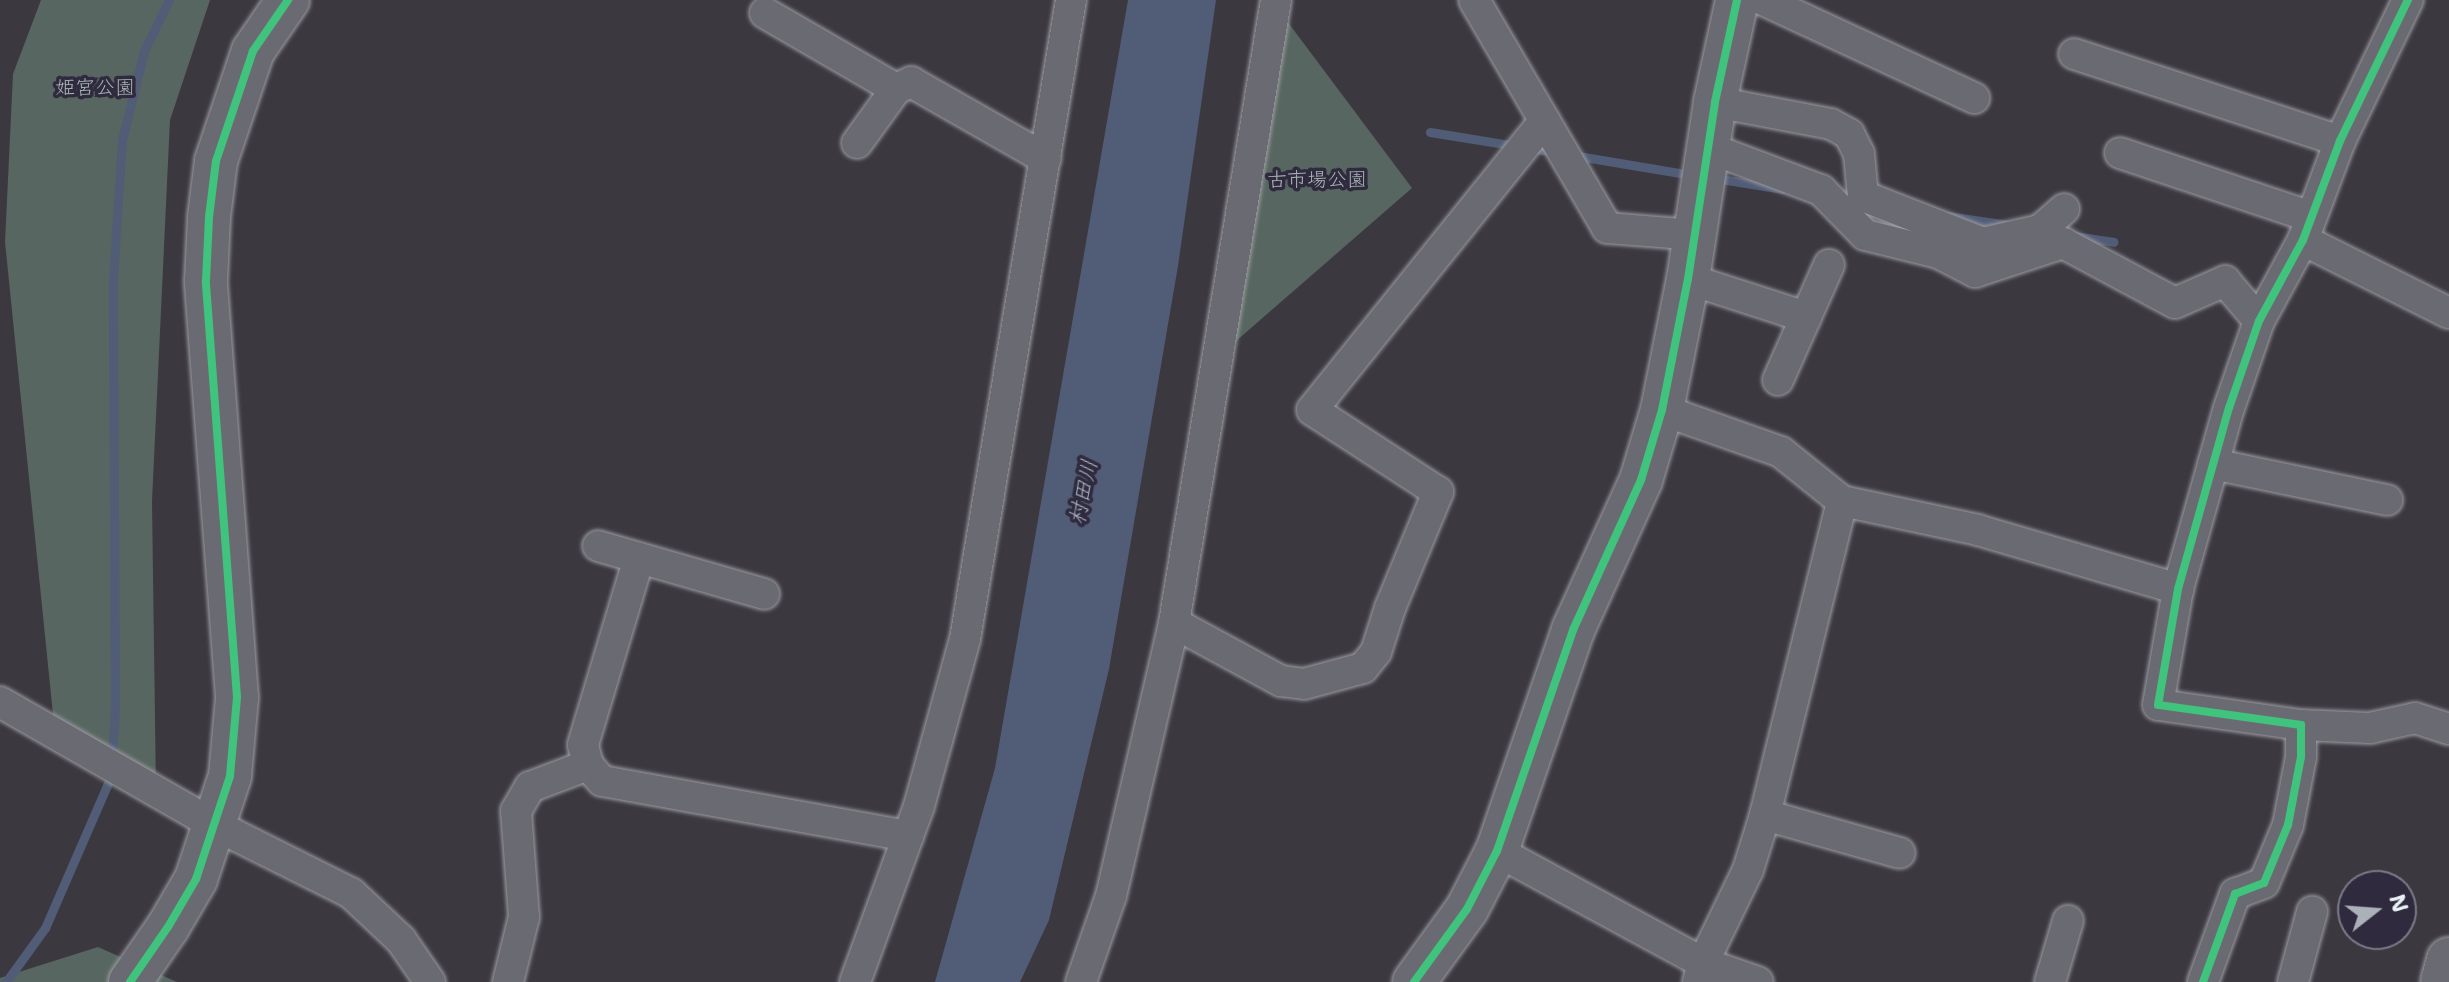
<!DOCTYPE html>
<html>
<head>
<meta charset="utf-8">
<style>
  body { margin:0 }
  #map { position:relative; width:2449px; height:982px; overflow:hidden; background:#3c3840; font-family:"Shantell Sans","Klee One",sans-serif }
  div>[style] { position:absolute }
  .green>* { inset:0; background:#576660 }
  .water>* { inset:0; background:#515c77 }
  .stream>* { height:9px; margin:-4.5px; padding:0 4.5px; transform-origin:4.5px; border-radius:4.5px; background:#515c77 }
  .roads { filter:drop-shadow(0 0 2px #9d9da2) drop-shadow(0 0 2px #9d9da2) }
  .street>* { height:30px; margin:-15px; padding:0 15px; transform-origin:15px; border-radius:15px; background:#6a6b72 }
  .secondary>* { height:42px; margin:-21px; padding:0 21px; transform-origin:21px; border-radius:21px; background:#6a6b72 }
  .primary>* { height:44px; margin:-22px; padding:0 22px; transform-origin:22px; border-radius:22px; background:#6a6b72 }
  .cycleway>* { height:8px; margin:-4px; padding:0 4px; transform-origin:4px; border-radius:4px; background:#40c37c }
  span { translate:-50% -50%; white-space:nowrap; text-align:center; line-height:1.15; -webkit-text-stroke:7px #2f2a3d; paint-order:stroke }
  .park-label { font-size:20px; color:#a9b6b6 }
  .water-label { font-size:22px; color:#acb7c6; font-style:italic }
  .north { position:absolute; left:2337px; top:870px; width:80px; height:80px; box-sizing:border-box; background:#2f2a3d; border:2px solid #797a88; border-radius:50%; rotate:73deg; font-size:22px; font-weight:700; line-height:32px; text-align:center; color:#e8f1f8 }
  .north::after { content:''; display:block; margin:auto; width:28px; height:36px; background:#acb0b8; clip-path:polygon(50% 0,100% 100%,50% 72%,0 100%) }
</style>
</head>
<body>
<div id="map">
  <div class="green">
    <div style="clip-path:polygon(41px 0,210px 0,170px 120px,152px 501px,156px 792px,55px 734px,5px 242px,13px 74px)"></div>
    <div style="clip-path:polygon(1275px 5px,1412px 188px,1220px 355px)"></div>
    <div style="clip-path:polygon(98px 947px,177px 982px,0 982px,0 978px)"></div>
  </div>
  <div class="water">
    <div style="clip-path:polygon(1128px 0,1216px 0,1178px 266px,1109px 669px,1049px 920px,1020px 982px,935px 982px,995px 768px)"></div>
  </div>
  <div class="stream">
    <div style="left:1430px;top:132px;width:126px;rotate:9.2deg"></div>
    <div style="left:1572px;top:155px;width:122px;rotate:9.5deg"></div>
    <div style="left:1714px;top:178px;width:70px;rotate:9.1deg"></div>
    <div style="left:1947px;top:216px;width:62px;rotate:8.4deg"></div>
    <div style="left:2074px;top:236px;width:40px;rotate:8.5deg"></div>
    <div style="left:6px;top:982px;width:67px;rotate:-54.2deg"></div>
    <div style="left:45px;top:928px;width:166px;rotate:-66.5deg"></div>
    <div style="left:111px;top:776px;width:70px;rotate:-86.7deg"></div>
    <div style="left:115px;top:706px;width:427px;rotate:-90.3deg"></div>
    <div style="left:113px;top:279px;width:139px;rotate:-86.3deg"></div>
    <div style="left:122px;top:140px;width:92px;rotate:-76.1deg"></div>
    <div style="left:144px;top:51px;width:57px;rotate:-63.9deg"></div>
  </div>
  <div class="roads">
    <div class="street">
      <div style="left:1474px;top:0;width:264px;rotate:59.7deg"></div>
      <div style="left:1607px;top:228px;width:88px;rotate:4.5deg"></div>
      <div style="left:1763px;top:0;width:233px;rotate:24.9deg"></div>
      <div style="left:765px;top:13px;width:151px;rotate:30.1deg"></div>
      <div style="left:2074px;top:54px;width:280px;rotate:18.1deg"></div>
      <div style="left:1715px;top:102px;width:118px;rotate:10.7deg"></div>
      <div style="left:1831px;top:124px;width:21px;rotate:29deg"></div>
      <div style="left:1849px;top:134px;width:22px;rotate:63deg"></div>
      <div style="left:1859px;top:154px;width:42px;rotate:84.6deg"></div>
      <div style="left:1863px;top:196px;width:129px;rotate:21.4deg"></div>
      <div style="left:1983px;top:243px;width:58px;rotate:-12.8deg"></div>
      <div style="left:2040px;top:230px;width:32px;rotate:-41deg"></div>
      <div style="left:857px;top:143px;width:67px;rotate:-54.2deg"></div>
      <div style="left:896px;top:89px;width:17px;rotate:-25deg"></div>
      <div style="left:911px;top:82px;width:155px;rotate:29.7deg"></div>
      <div style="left:1709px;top:148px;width:120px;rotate:20.6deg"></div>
      <div style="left:1821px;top:190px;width:63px;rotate:45.6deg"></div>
      <div style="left:1865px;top:235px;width:75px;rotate:13.9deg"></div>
      <div style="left:1938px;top:253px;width:42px;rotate:27.2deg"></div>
      <div style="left:1975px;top:272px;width:93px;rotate:-18.2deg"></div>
      <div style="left:2063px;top:243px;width:127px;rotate:28.2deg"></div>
      <div style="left:2175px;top:303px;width:55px;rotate:-23.7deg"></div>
      <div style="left:2225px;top:281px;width:52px;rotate:49.6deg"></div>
      <div style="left:2120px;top:153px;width:201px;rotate:18.5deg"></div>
      <div style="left:2303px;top:240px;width:163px;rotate:26.6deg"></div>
      <div style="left:1688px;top:279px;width:124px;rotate:17.9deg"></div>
      <div style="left:1778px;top:380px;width:126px;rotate:-66.1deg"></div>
      <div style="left:1662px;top:410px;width:126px;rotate:19.4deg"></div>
      <div style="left:1781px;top:452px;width:78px;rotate:38.8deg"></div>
      <div style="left:1842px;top:501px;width:139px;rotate:12deg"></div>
      <div style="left:1978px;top:530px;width:209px;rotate:16.4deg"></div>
      <div style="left:2213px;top:464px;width:178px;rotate:11.7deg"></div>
      <div style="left:598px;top:546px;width:173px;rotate:16.1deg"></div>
      <div style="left:639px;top:558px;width:195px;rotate:106.7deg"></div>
      <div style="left:583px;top:745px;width:21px;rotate:76deg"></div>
      <div style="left:588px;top:765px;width:21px;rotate:49deg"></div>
      <div style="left:602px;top:781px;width:311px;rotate:10.2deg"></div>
      <div style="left:1174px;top:623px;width:122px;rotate:28.5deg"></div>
      <div style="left:1281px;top:681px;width:23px;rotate:7deg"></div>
      <div style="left:1304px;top:684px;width:61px;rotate:-15.2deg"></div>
      <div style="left:1363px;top:668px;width:21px;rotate:-51deg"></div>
      <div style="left:1376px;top:652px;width:46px;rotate:-72.3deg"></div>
      <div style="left:1390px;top:608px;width:126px;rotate:-67.5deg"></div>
      <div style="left:1438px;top:492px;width:150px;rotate:-146.9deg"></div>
      <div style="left:1312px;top:410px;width:371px;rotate:-51.2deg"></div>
      <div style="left:0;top:702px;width:248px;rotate:29.8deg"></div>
      <div style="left:215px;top:825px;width:152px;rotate:26.6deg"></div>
      <div style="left:351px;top:893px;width:69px;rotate:43.2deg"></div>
      <div style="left:401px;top:940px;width:51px;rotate:55.4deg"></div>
      <div style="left:2301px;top:725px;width:69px;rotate:2.5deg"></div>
      <div style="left:2370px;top:728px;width:46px;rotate:-12.5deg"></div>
      <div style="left:2415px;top:718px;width:36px;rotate:18deg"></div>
      <div style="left:1765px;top:815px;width:140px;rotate:15.7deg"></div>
      <div style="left:1497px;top:851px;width:234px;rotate:28.5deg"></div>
      <div style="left:1703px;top:963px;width:58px;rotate:19.1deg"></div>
      <div style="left:508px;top:982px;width:67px;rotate:-76.2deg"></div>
      <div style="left:524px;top:917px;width:106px;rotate:-94.3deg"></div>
      <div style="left:516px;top:811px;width:28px;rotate:-60deg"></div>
      <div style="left:530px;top:787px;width:62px;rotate:-20.8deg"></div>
      <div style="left:855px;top:982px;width:187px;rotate:-70deg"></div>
      <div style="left:919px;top:806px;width:173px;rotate:-74.6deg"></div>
      <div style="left:965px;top:639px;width:648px;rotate:-80.58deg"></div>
      <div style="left:1081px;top:982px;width:91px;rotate:-70.8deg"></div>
      <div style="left:1111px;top:896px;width:280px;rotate:-77deg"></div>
      <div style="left:1174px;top:623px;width:631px;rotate:-80.7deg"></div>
      <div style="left:1698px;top:982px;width:20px;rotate:-75deg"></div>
      <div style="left:1703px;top:963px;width:103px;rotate:-64.2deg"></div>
      <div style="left:1748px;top:870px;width:58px;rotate:-72.8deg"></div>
      <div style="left:1765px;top:815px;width:323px;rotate:-76.2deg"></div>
      <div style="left:2050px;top:982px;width:64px;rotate:-73.6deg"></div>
      <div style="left:2203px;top:982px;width:94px;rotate:-70deg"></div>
      <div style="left:2235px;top:894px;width:31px;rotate:-21deg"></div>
      <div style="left:2264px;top:883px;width:63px;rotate:-67.5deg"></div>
      <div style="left:2288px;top:825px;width:69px;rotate:-79.2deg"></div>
      <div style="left:2301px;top:757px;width:32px;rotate:-90deg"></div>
      <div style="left:2301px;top:725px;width:144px;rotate:-172deg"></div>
      <div style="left:2158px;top:705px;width:118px;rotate:-80.2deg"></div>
      <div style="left:2178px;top:589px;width:188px;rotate:-74.3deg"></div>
      <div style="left:2229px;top:408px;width:92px;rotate:-71deg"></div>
      <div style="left:2259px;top:321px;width:92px;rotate:-61.5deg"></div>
      <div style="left:2303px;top:240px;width:106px;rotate:-69.5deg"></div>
      <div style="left:2340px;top:141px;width:157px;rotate:-64.3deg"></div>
      <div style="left:2293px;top:982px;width:73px;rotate:-74.8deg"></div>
    </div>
    <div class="secondary">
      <div style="left:130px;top:982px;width:67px;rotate:-55.4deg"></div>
      <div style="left:168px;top:927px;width:56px;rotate:-59.7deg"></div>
      <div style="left:196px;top:879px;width:108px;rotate:-71.7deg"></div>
      <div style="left:230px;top:776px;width:79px;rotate:-84.9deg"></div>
      <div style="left:237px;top:697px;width:417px;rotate:-94.3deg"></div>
      <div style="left:206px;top:281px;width:64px;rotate:-87.3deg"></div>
      <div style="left:209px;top:217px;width:56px;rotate:-82.9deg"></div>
      <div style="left:216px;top:161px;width:116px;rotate:-71.4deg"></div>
      <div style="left:253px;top:51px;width:62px;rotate:-55.5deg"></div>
      <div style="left:1414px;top:982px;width:90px;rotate:-54deg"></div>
      <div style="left:1467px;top:909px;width:65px;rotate:-62.7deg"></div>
      <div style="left:1497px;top:851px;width:234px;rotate:-71deg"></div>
      <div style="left:1573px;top:630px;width:165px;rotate:-65.6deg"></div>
      <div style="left:1641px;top:480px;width:73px;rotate:-73.3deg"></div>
      <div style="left:1662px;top:410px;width:134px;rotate:-78.8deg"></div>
      <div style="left:1688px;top:279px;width:179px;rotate:-81.3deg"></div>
      <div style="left:1715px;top:102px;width:104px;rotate:-77.8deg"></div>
    </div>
    <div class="primary">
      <div style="left:2443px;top:982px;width:23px;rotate:-75deg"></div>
    </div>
  </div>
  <div class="cycleway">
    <div style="left:130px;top:982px;width:67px;rotate:-55.4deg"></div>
    <div style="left:168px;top:927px;width:56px;rotate:-59.7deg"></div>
    <div style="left:196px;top:879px;width:108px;rotate:-71.7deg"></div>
    <div style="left:230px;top:776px;width:79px;rotate:-84.9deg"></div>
    <div style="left:237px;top:697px;width:417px;rotate:-94.3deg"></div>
    <div style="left:206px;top:281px;width:64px;rotate:-87.3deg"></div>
    <div style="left:209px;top:217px;width:56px;rotate:-82.9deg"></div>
    <div style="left:216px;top:161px;width:116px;rotate:-71.4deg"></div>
    <div style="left:253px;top:51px;width:62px;rotate:-55.5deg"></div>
    <div style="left:1414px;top:982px;width:90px;rotate:-54deg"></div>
    <div style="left:1467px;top:909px;width:65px;rotate:-62.7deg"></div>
    <div style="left:1497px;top:851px;width:234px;rotate:-71deg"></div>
    <div style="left:1573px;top:630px;width:165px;rotate:-65.6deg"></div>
    <div style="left:1641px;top:480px;width:73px;rotate:-73.3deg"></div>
    <div style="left:1662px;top:410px;width:134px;rotate:-78.8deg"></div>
    <div style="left:1688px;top:279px;width:179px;rotate:-81.3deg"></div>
    <div style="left:1715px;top:102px;width:104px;rotate:-77.8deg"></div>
    <div style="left:2203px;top:982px;width:94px;rotate:-70deg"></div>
    <div style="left:2235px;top:894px;width:31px;rotate:-21deg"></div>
    <div style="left:2264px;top:883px;width:63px;rotate:-67.5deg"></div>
    <div style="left:2288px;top:825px;width:69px;rotate:-79.2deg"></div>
    <div style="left:2301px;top:757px;width:32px;rotate:-90deg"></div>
    <div style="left:2301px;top:725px;width:144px;rotate:-172deg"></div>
    <div style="left:2158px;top:705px;width:118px;rotate:-80.2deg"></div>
    <div style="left:2178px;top:589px;width:188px;rotate:-74.3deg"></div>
    <div style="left:2229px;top:408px;width:92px;rotate:-71deg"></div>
    <div style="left:2259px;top:321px;width:92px;rotate:-61.5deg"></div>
    <div style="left:2303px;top:240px;width:106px;rotate:-69.5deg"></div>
    <div style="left:2340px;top:141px;width:157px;rotate:-64.3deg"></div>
  </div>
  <div class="park-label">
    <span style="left:95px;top:87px">姫宮公園</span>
    <span style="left:1317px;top:179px">古市場公園</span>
  </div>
  <div class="water-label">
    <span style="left:1083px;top:492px;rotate:-78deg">村田川</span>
  </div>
  <div class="north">N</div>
</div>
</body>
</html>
